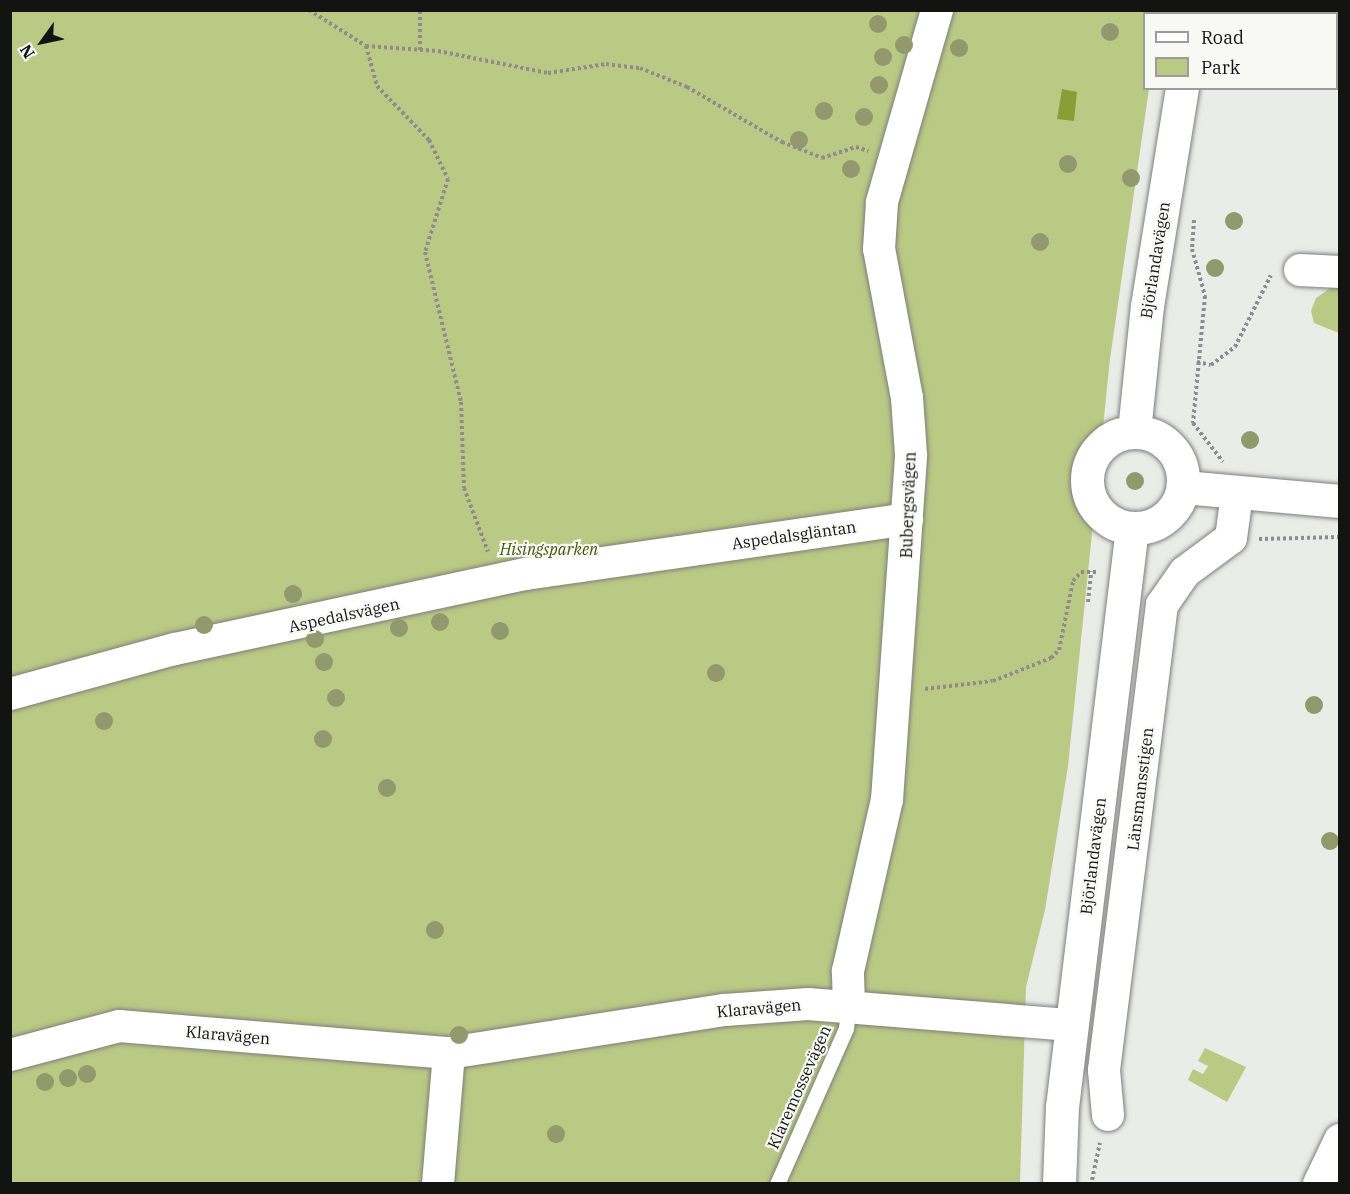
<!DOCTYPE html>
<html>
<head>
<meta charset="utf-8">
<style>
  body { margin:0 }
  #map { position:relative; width:1350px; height:1194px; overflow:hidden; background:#eaece7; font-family:"IBM Plex Serif",serif }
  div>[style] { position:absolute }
  .green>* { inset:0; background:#baca85 }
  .water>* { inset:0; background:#8a9e38 }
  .path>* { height:4px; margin-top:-2px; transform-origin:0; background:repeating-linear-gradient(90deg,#8d8e8b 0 3px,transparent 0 6px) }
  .roads { filter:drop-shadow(0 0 2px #7e7f7b) drop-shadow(0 0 2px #7e7f7b) }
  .lane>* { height:15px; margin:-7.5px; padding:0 7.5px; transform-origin:7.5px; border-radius:7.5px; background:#fff }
  .street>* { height:32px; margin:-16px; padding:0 16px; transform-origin:16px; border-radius:16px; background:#fff }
  .secondary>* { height:33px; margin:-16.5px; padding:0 16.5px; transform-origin:16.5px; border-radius:16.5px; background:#fff }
  .secondary>.ring { margin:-16.5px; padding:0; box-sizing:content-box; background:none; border:33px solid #fff; border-radius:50% }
  .trees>* { width:18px; height:18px; margin:-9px; border-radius:50%; background:#91996d }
  span { translate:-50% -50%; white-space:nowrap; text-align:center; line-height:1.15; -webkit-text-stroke:4.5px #f8f9f5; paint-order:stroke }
  .street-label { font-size:16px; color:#131412 }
  .park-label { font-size:16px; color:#485509; font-style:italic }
  .frame { position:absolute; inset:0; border:12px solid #131412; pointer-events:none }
  .legend { position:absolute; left:1143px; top:12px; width:195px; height:78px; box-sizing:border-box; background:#f8f9f5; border:2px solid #9c9d9a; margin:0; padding:8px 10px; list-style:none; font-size:18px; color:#131412 }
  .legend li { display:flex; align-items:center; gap:12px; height:30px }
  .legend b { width:30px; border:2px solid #9c9d9a }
  .north { position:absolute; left:12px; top:12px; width:60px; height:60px; -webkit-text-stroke:4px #f8f9f5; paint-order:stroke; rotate:237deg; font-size:16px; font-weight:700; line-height:24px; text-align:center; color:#131412 }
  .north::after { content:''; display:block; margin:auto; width:21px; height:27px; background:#131412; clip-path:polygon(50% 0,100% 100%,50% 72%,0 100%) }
</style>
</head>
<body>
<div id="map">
  <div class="green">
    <div style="clip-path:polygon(10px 11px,1161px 11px,1144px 14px,1144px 88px,1149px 89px,1110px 359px,1068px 766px,1045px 910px,1026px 987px,1020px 1183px,11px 1183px)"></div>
    <div style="clip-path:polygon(1339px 282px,1339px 333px,1314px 323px,1311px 311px,1316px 298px)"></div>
    <div style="clip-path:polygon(1205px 1048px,1246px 1067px,1227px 1102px,1188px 1080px,1193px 1069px,1203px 1074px,1208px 1066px,1198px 1061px)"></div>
  </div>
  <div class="water">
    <div style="clip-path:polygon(1062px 89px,1077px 92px,1074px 121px,1057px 119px)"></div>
  </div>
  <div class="path">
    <div style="left:309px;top:10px;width:67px;rotate:32.3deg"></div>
    <div style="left:366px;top:46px;width:72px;rotate:4deg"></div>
    <div style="left:438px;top:51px;width:112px;rotate:11.3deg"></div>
    <div style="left:548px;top:73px;width:59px;rotate:-8.8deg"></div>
    <div style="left:606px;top:64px;width:34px;rotate:7deg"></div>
    <div style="left:640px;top:68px;width:51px;rotate:22deg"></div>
    <div style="left:687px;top:87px;width:110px;rotate:30.1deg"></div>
    <div style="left:782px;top:142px;width:43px;rotate:21.8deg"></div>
    <div style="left:822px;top:158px;width:36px;rotate:-18deg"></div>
    <div style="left:856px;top:147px;width:13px;rotate:18deg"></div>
    <div style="left:366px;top:46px;width:41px;rotate:74.6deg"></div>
    <div style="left:377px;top:86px;width:75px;rotate:46.1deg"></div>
    <div style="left:429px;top:140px;width:43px;rotate:64deg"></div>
    <div style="left:448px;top:179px;width:77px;rotate:107.5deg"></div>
    <div style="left:425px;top:252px;width:154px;rotate:76.5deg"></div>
    <div style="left:461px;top:402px;width:86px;rotate:88deg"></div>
    <div style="left:464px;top:488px;width:68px;rotate:69.4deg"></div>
    <div style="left:420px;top:50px;width:40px;rotate:-90deg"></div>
    <div style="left:1194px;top:220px;width:29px;rotate:94deg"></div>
    <div style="left:1192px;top:249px;width:49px;rotate:74.5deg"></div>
    <div style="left:1205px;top:296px;width:128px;rotate:95.4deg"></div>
    <div style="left:1193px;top:423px;width:49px;rotate:52.4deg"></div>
    <div style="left:1197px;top:362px;width:14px;rotate:12deg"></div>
    <div style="left:1211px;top:365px;width:30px;rotate:-37deg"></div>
    <div style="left:1235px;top:347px;width:80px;rotate:-63.4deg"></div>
    <div style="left:1259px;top:539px;width:81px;rotate:-1.4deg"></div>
    <div style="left:1088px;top:602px;width:31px;rotate:-84deg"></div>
    <div style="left:925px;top:689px;width:68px;rotate:-6.7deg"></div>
    <div style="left:993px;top:681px;width:62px;rotate:-21.6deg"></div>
    <div style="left:1051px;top:658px;width:11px;rotate:-45deg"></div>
    <div style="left:1059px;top:650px;width:70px;rotate:-78.5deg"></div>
    <div style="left:1073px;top:581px;width:12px;rotate:-48deg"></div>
    <div style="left:1081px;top:572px;width:16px"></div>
    <div style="left:1092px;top:1180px;width:38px;rotate:-78deg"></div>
  </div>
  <div class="roads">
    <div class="lane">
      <div style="left:777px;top:1184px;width:171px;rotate:-66.1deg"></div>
      <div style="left:846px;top:1028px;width:24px;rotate:-83deg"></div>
    </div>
    <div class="street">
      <div style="left:1300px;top:270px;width:40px;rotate:2.9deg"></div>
      <div style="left:10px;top:694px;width:171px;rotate:-15.3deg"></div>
      <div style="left:175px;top:649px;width:359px;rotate:-12.1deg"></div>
      <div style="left:526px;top:574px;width:385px;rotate:-8.2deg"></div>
      <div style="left:849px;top:1004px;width:33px;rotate:-92deg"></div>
      <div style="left:848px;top:971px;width:175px;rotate:-77.2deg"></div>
      <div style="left:887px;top:800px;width:346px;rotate:-86deg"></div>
      <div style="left:911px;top:455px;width:57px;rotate:-94deg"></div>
      <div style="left:907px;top:398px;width:152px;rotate:-100.6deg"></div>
      <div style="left:879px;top:249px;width:47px;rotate:-86.3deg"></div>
      <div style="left:882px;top:202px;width:200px;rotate:-74deg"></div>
      <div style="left:10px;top:1055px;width:113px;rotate:-14.9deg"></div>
      <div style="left:119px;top:1026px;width:331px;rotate:4.7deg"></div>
      <div style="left:449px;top:1053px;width:279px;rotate:-8.9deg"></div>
      <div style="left:725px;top:1010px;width:83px;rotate:-4.1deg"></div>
      <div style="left:808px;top:1004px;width:264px;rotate:4.6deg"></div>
      <div style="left:1108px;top:1115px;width:45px;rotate:-95.1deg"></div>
      <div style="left:1104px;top:1070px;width:469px;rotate:-82.9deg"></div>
      <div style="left:1162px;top:605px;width:40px;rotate:-55.1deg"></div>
      <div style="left:1185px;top:572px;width:57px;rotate:-36.5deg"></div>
      <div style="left:1231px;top:538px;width:44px;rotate:-82.2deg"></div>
      <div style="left:438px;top:1184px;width:131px;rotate:-85.2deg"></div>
      <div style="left:1319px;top:1184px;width:49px;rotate:-64.5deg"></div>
    </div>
    <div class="secondary">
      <div style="left:1193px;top:14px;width:4px;rotate:-90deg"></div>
      <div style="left:1134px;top:431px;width:126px;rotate:-84.1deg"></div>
      <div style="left:1147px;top:306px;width:221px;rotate:-80.9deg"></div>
      <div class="ring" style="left:1087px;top:432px;width:63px;height:63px"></div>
      <div style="left:1183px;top:487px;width:158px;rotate:5.1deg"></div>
      <div style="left:1059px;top:1184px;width:77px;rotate:-87.8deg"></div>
      <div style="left:1062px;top:1107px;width:583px;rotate:-83.11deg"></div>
    </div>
  </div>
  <div class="trees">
    <div style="left:878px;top:24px"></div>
    <div style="left:1110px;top:32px"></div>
    <div style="left:904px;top:45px"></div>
    <div style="left:959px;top:48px"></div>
    <div style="left:883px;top:57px"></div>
    <div style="left:879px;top:85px"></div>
    <div style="left:824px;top:111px"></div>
    <div style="left:864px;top:117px"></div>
    <div style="left:799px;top:140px"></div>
    <div style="left:1068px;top:164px"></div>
    <div style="left:851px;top:169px"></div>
    <div style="left:1131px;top:178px"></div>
    <div style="left:1234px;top:221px"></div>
    <div style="left:1040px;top:242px"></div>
    <div style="left:1215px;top:268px"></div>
    <div style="left:1250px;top:440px"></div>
    <div style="left:1135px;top:481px"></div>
    <div style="left:293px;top:594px"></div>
    <div style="left:440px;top:622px"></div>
    <div style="left:204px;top:625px"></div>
    <div style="left:399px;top:628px"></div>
    <div style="left:500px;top:631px"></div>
    <div style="left:315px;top:639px"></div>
    <div style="left:324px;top:662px"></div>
    <div style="left:716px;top:673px"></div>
    <div style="left:336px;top:698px"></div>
    <div style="left:1314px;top:705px"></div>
    <div style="left:104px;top:721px"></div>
    <div style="left:323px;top:739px"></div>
    <div style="left:387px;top:788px"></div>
    <div style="left:1330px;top:841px"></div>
    <div style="left:435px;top:930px"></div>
    <div style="left:459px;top:1035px"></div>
    <div style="left:87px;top:1074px"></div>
    <div style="left:68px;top:1078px"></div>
    <div style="left:45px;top:1082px"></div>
    <div style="left:556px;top:1134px"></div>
  </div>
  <div class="street-label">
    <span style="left:1155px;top:260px;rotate:-81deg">Björlandavägen</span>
    <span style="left:908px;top:505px;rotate:-88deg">Bubergsvägen</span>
    <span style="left:794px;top:535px;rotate:-8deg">Aspedalsgläntan</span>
    <span style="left:344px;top:615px;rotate:-12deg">Aspedalsvägen</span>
    <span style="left:1140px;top:789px;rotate:-83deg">Länsmansstigen</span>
    <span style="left:1093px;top:856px;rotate:-83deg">Björlandavägen</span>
    <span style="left:759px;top:1008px;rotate:-5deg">Klaravägen</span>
    <span style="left:228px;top:1035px;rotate:5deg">Klaravägen</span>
    <span style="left:799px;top:1087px;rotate:-66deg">Klaremossevägen</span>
  </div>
  <div class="park-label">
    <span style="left:549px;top:549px">Hisingsparken</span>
  </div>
  <div class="frame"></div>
  <ul class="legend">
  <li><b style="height:8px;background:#fff"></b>Road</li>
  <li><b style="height:16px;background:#baca85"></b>Park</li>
  </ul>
  <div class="north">N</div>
</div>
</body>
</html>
